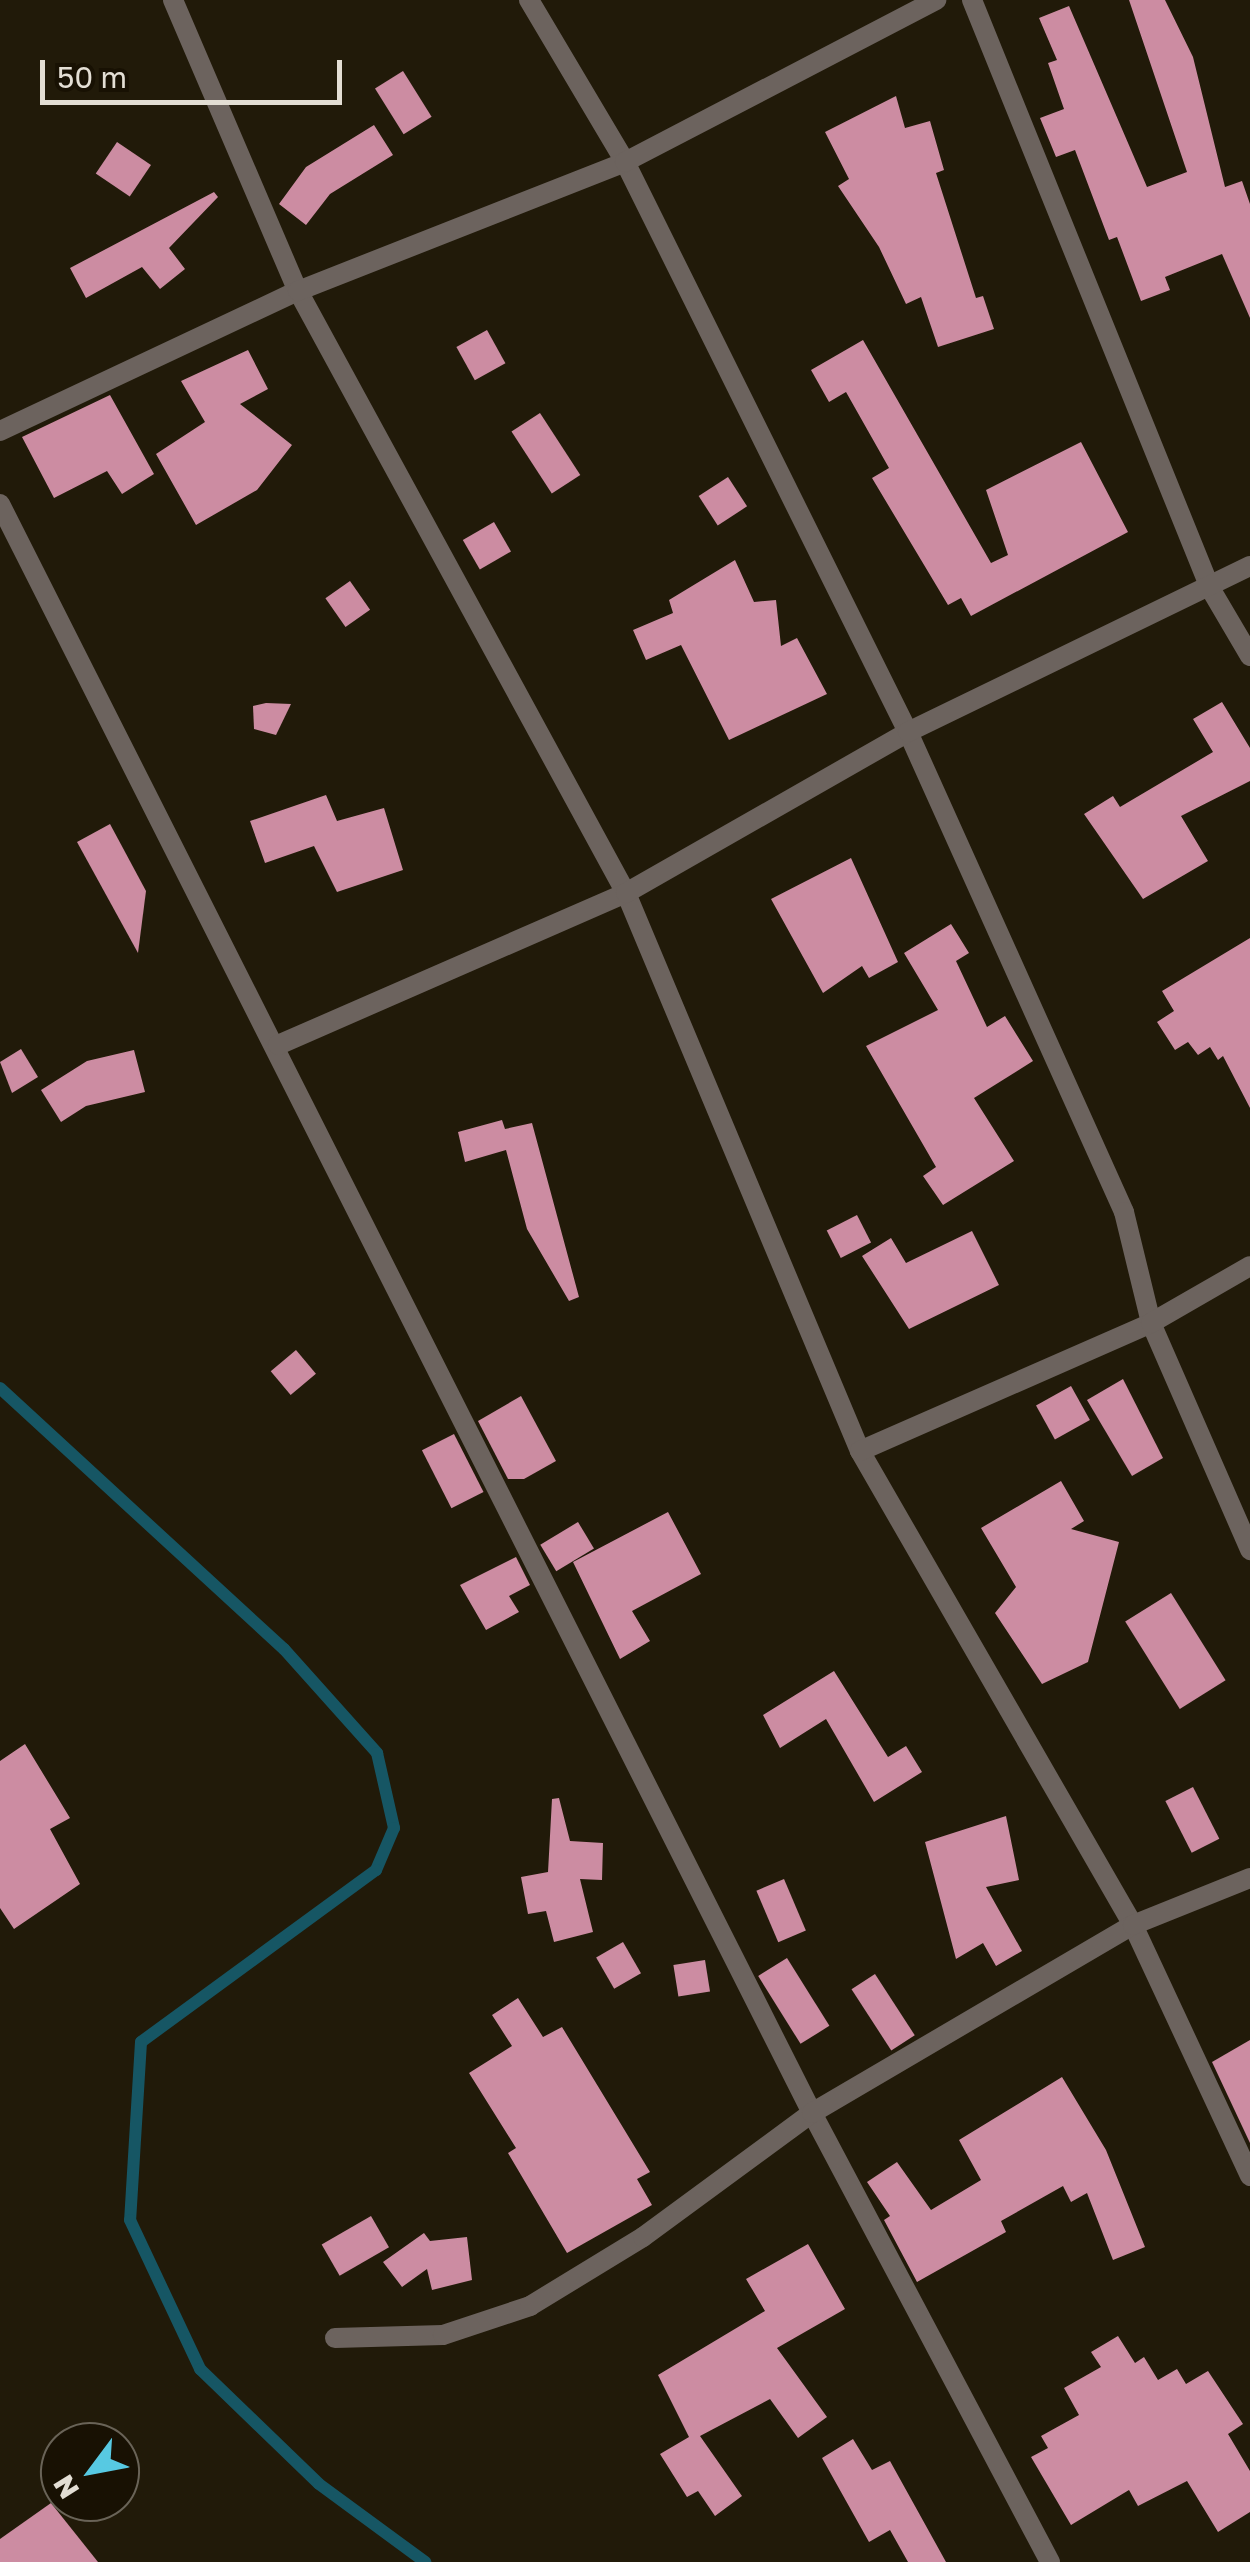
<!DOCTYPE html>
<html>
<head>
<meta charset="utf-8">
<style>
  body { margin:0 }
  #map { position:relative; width:1250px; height:2562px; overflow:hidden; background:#211a09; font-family:"Golos Text",sans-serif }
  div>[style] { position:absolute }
  .stream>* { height:12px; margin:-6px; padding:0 6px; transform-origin:6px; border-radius:6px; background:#165664 }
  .building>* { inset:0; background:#cc8ca2; transform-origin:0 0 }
  .street>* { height:20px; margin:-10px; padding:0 10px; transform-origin:10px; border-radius:10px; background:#6c635e }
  span { translate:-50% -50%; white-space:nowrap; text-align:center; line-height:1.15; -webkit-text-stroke:10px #181103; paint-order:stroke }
  .north { position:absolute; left:40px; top:2422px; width:100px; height:100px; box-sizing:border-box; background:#181103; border:2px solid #696357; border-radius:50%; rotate:238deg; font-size:28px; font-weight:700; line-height:40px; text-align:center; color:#e3ded4 }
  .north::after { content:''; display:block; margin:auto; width:35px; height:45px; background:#57c9e2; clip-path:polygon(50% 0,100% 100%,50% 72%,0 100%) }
  .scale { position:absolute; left:40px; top:60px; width:302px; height:45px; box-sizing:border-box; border:5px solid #e3ded4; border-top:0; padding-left:12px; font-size:30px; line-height:35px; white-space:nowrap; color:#e3ded4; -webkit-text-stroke:8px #181103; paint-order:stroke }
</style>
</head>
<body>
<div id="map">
  <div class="stream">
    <div style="left:0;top:1388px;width:386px;rotate:42.6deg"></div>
    <div style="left:284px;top:1649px;width:140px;rotate:48.2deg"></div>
    <div style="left:377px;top:1753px;width:77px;rotate:77.2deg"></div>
    <div style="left:394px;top:1828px;width:46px;rotate:113.2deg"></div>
    <div style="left:376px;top:1870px;width:291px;rotate:143.8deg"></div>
    <div style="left:141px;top:2042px;width:178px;rotate:93.5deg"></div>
    <div style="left:130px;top:2220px;width:165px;rotate:64.8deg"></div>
    <div style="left:200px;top:2369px;width:165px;rotate:44deg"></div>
    <div style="left:319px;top:2484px;width:132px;rotate:36.3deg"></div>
  </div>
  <div class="building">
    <div style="clip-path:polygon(1129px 0,1165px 0,1193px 57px,1225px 187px,1242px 181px,1250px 204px,1250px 318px,1222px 254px,1165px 277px,1170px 290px,1141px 301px,1117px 237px,1109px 240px,1075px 150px,1056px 157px,1040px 118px,1064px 109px,1048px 63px,1057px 60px,1039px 18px,1069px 6px,1147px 187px,1187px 172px)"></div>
    <div style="left:403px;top:71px;width:54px;height:33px;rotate:58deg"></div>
    <div style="clip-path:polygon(896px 96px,905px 128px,930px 121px,944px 170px,936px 173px,976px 298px,983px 296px,994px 329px,938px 347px,921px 297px,906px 304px,879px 247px,838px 186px,849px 179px,825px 132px)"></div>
    <div style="clip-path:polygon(374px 125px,393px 155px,330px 194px,306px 225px,279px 204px,306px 167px)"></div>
    <div style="left:117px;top:142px;width:41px;height:38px;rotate:34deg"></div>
    <div style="clip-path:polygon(214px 192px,218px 197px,169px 248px,185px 269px,160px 289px,142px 267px,86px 298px,70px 268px)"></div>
    <div style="left:487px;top:330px;width:38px;height:35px;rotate:61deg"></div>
    <div style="clip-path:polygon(863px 340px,991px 563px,1008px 555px,986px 490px,1081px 442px,1128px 532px,971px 616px,961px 598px,948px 605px,872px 478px,889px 468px,846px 392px,829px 402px,811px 370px)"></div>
    <div style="clip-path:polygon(248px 350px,268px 389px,240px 404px,292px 445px,257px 490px,196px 525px,156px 454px,205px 422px,181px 381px)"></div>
    <div style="clip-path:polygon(110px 395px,154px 474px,122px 494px,107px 471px,54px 498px,22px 437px)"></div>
    <div style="left:540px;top:413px;width:74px;height:34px;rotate:57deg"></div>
    <div style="left:728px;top:477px;width:35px;height:35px;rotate:57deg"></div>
    <div style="left:494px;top:522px;width:34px;height:36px;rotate:60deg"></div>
    <div style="clip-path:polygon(735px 560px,754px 602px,776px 600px,781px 646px,797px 638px,827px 694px,729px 740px,681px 645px,646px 660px,633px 630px,673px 613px,669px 600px)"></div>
    <div style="left:350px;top:581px;width:35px;height:30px;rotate:55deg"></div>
    <div style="clip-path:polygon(1222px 702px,1250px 748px,1250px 781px,1181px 816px,1208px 861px,1143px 899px,1084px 814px,1113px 796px,1120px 807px,1213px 752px,1193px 719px)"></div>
    <div style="clip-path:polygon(266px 703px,291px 704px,276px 735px,254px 729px,253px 706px)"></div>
    <div style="clip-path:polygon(326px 795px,337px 821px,384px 808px,403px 870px,337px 892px,314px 846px,265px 863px,250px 821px)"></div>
    <div style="clip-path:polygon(110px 824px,146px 891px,138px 953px,77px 842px)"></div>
    <div style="clip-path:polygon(851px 858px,898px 962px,869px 978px,862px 966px,823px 993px,771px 899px)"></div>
    <div style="clip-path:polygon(951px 924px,969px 953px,956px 961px,987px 1027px,1005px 1016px,1033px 1061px,974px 1098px,1014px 1161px,943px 1205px,923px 1176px,936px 1167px,866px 1046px,938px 1010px,904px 953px)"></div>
    <div style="clip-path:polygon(1250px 938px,1250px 1108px,1223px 1056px,1218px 1060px,1210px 1047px,1198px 1055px,1188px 1042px,1175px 1050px,1157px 1022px,1174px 1011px,1162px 991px)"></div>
    <div style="clip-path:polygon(21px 1049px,38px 1077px,12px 1093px,0 1062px)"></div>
    <div style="clip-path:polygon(134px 1050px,145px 1092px,86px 1106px,61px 1122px,41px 1090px,87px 1061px)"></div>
    <div style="clip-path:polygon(502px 1120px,505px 1129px,532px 1123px,579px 1297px,569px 1301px,527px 1229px,506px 1150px,465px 1162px,458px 1132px)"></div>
    <div style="left:857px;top:1215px;width:31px;height:34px;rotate:63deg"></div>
    <div style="clip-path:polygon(972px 1231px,999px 1285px,909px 1329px,862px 1256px,891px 1238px,906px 1263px)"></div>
    <div style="left:296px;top:1350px;width:31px;height:33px;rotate:50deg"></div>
    <div style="clip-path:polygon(1123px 1379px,1163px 1458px,1132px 1476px,1087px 1400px)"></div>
    <div style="left:1071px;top:1386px;width:39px;height:40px;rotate:61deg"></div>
    <div style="clip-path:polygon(521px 1396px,556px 1461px,524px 1479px,508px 1479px,478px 1421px)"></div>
    <div style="left:454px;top:1434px;width:65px;height:36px;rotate:63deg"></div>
    <div style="clip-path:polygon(1061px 1481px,1084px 1521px,1071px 1529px,1119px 1542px,1088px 1662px,1042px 1684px,995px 1613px,1016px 1587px,981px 1528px)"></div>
    <div style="clip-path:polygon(668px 1512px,701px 1574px,632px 1611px,650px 1641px,620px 1659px,573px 1562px)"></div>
    <div style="left:578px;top:1522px;width:31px;height:44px;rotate:59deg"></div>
    <div style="clip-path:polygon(516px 1557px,530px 1585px,509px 1596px,519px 1612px,486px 1630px,460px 1585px)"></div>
    <div style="left:1171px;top:1593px;width:103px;height:54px;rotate:58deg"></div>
    <div style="clip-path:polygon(834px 1671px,888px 1757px,906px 1746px,922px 1772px,874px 1802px,826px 1719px,780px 1748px,763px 1715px)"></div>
    <div style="clip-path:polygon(25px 1744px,70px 1818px,50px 1829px,80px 1884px,14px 1929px,0 1908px,0 1761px)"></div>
    <div style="left:1193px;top:1787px;width:58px;height:31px;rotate:63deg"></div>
    <div style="clip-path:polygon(559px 1798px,570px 1841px,603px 1843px,602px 1880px,580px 1879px,593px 1932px,554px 1942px,546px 1911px,528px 1914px,521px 1877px,548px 1872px,552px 1799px)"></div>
    <div style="clip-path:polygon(1006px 1816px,1019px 1880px,986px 1887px,1022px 1951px,996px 1966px,983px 1943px,956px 1959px,925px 1842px)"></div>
    <div style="left:784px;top:1879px;width:56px;height:30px;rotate:67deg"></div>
    <div style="left:623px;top:1942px;width:36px;height:31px;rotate:60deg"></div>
    <div style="left:787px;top:1958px;width:80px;height:34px;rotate:58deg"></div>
    <div style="left:705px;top:1960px;width:32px;height:32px;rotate:81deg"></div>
    <div style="left:875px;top:1974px;width:73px;height:28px;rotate:57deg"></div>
    <div style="clip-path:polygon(518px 1998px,543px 2037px,562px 2027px,650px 2172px,637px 2179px,652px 2205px,567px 2253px,508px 2153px,516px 2148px,469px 2073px,512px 2046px,492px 2015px)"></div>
    <div style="clip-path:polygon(1250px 2040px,1250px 2143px,1212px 2062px)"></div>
    <div style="clip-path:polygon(1062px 2077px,1106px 2150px,1145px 2247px,1113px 2260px,1087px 2193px,1071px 2202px,1063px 2186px,1001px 2221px,1006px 2232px,917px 2282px,884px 2220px,890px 2216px,867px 2182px,897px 2162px,931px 2210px,981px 2180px,959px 2140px)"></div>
    <div style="left:371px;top:2216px;width:36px;height:57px;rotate:60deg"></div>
    <div style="clip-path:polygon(424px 2233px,430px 2241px,467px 2237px,472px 2280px,432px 2290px,427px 2269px,402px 2287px,383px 2262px)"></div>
    <div style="clip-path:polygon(808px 2244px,845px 2309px,777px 2348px,827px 2417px,798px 2438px,770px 2399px,700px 2436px,742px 2496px,715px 2516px,698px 2491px,687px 2497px,660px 2454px,689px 2437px,658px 2375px,765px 2311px,746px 2279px)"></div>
    <div style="clip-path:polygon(1118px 2336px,1135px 2363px,1144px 2357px,1158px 2380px,1177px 2369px,1186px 2384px,1208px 2371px,1243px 2424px,1228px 2434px,1250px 2471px,1250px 2512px,1218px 2532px,1187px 2481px,1138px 2506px,1129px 2490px,1071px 2525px,1031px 2457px,1048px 2448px,1041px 2436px,1079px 2415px,1064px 2388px,1101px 2367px,1091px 2352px)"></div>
    <div style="clip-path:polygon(853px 2439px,872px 2470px,890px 2461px,946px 2562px,908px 2562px,890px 2530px,869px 2542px,822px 2458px)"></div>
    <div style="clip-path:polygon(51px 2503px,98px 2562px,0 2562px,0 2539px)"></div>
  </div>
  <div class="street">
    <div style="left:173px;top:0;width:317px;rotate:66.8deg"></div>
    <div style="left:298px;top:291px;width:686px;rotate:61.42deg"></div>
    <div style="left:626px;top:893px;width:605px;rotate:67.25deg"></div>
    <div style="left:860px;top:1451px;width:547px;rotate:60.06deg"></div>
    <div style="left:1133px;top:1925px;width:277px;rotate:65deg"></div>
    <div style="left:529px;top:0;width:188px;rotate:59.3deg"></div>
    <div style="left:625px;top:162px;width:636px;rotate:63.6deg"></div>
    <div style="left:908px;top:732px;width:526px;rotate:65.77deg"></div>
    <div style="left:1124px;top:1212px;width:114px;rotate:76.3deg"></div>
    <div style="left:1151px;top:1323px;width:248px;rotate:66.4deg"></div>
    <div style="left:972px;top:0;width:634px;rotate:67.96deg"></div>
    <div style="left:1210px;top:588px;width:79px;rotate:59.5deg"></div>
    <div style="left:0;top:431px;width:329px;rotate:-25.2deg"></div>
    <div style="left:298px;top:291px;width:352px;rotate:-21.5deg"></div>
    <div style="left:625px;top:162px;width:351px;rotate:-27.5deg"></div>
    <div style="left:0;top:504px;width:1802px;rotate:63.22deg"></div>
    <div style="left:812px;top:2113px;width:508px;rotate:62.07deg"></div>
    <div style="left:278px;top:1045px;width:380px;rotate:-23.6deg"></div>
    <div style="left:626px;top:893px;width:325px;rotate:-29.7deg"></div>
    <div style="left:908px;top:732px;width:380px;rotate:-25.9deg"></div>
    <div style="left:860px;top:1451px;width:318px;rotate:-23.7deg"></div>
    <div style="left:1151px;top:1323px;width:114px;rotate:-29.9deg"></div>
    <div style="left:335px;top:2338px;width:108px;rotate:-1.6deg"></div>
    <div style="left:443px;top:2335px;width:92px;rotate:-18.4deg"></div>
    <div style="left:530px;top:2306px;width:132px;rotate:-31.4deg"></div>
    <div style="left:643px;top:2237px;width:210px;rotate:-36.3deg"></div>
    <div style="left:812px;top:2113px;width:372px;rotate:-30.4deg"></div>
    <div style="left:1133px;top:1925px;width:126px;rotate:-21.9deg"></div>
  </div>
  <div class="north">N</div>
  <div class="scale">50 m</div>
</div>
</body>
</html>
